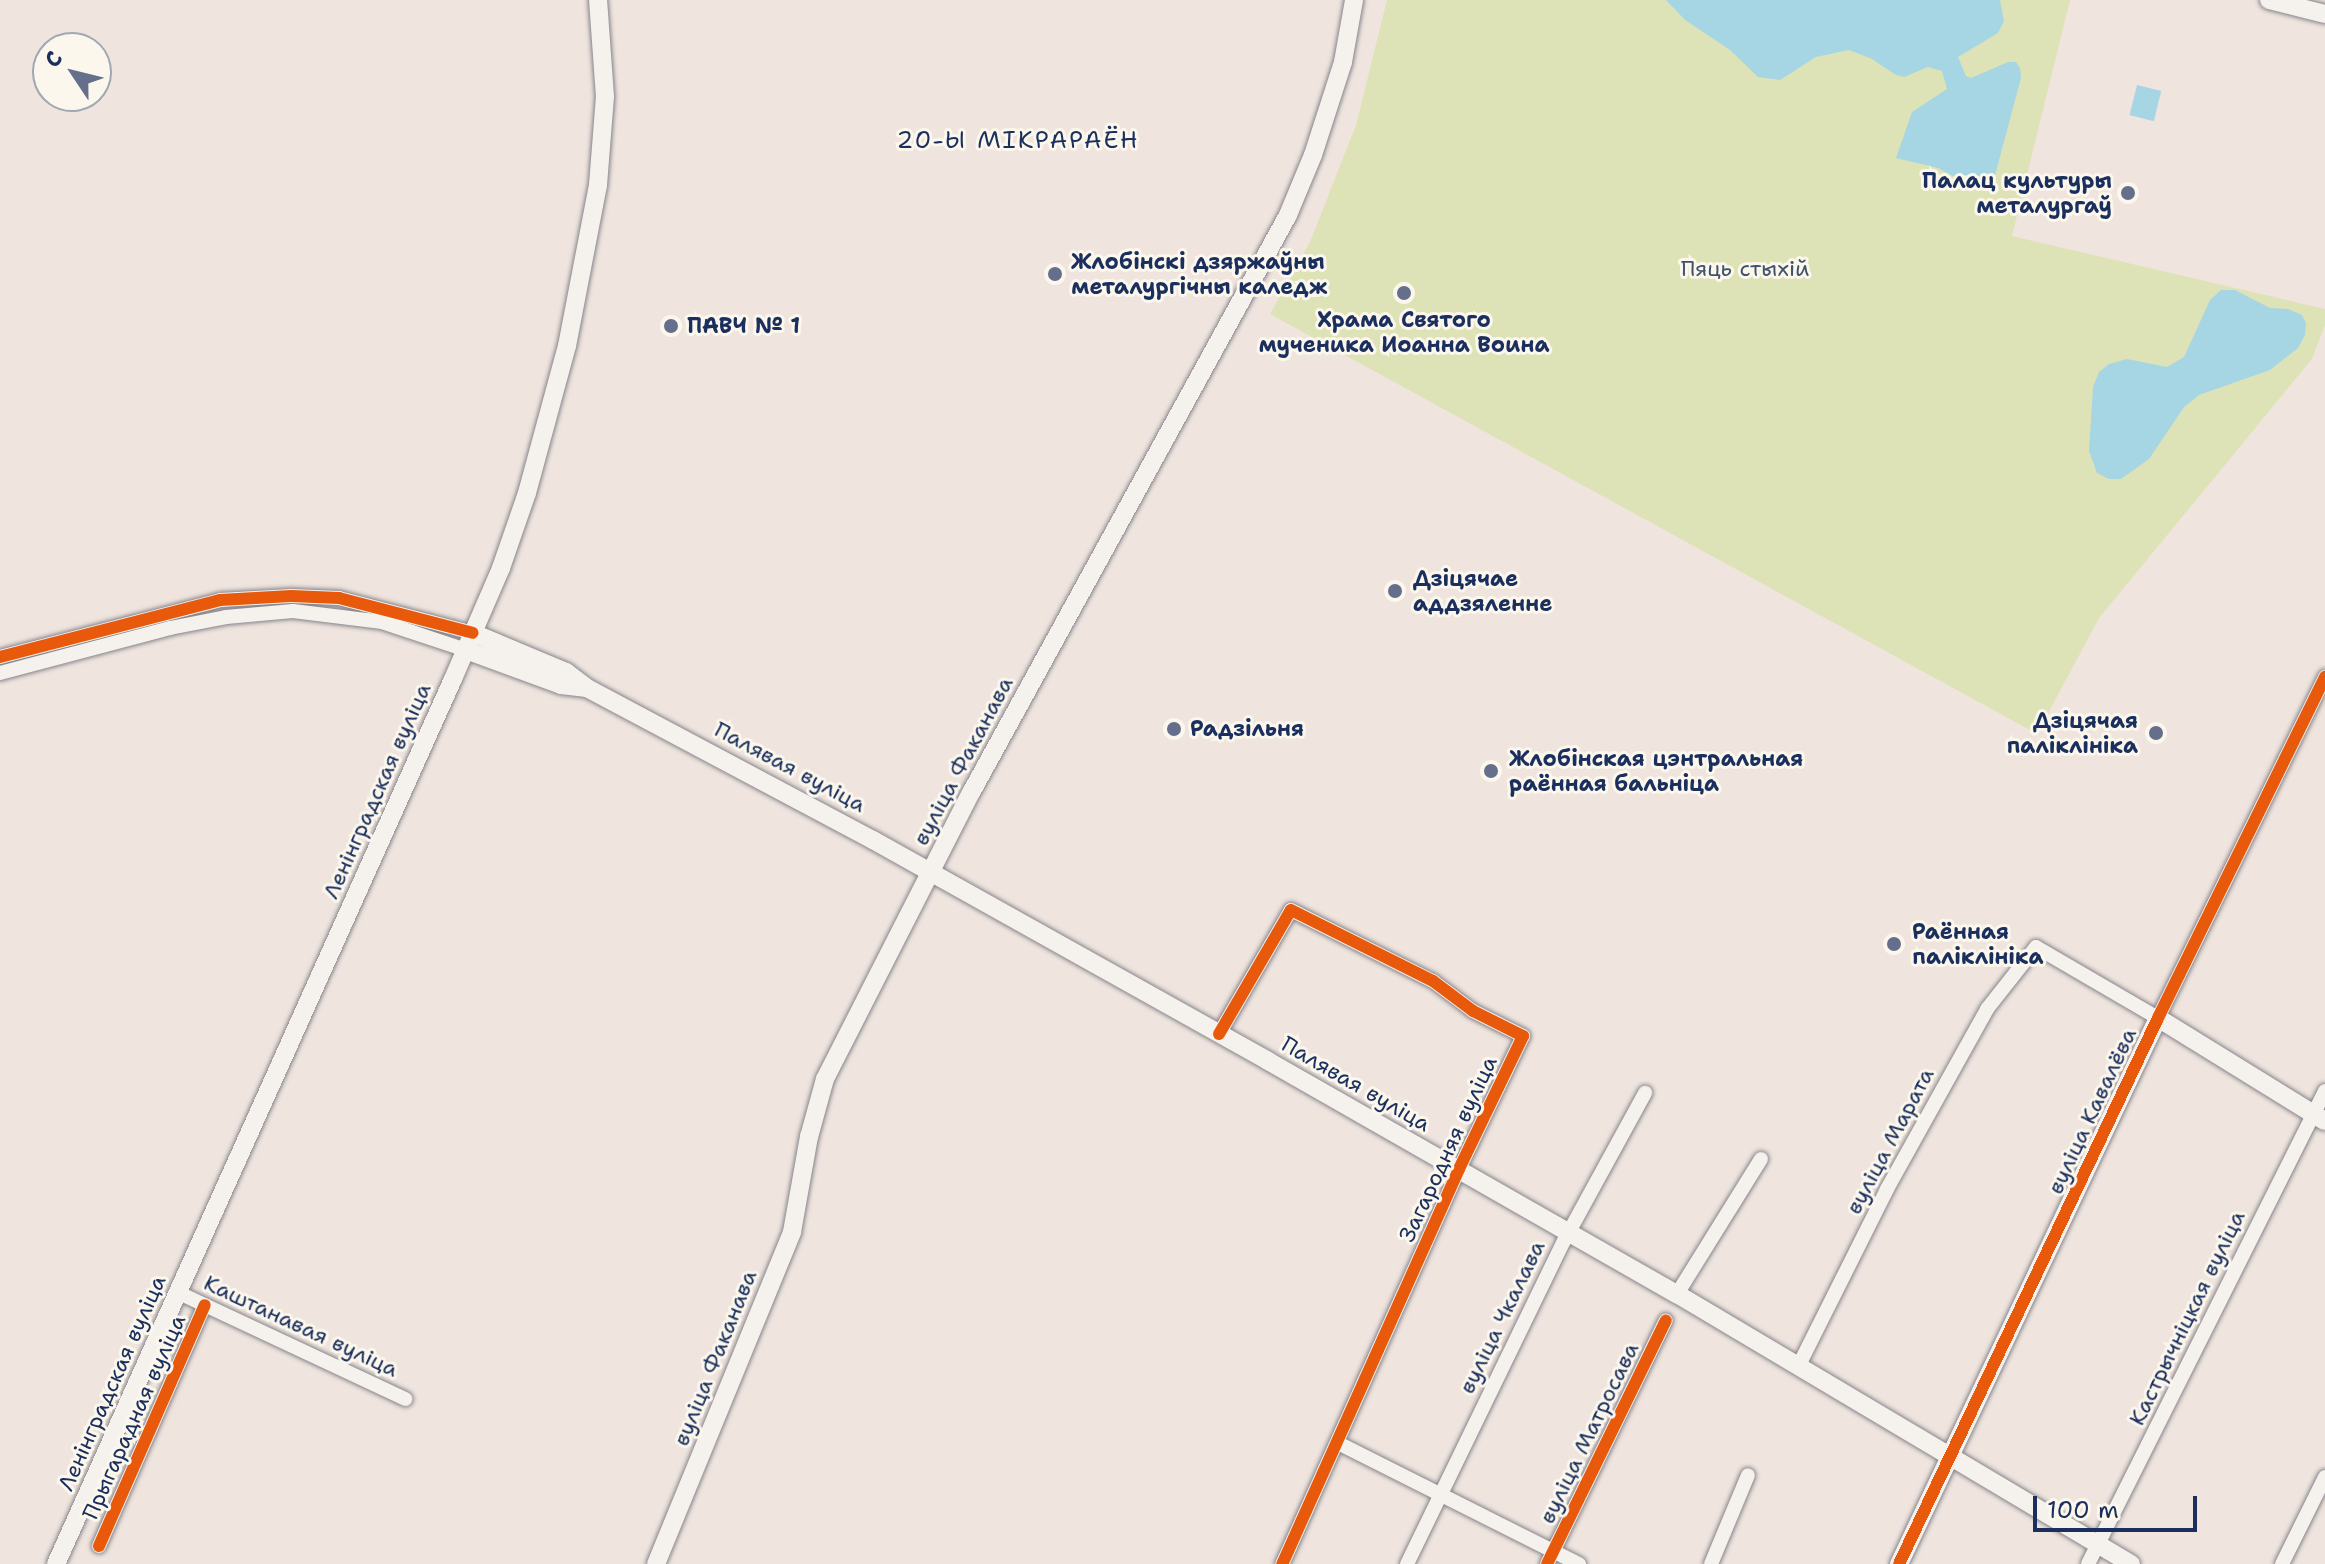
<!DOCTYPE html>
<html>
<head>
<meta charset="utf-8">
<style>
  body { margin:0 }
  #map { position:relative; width:2325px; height:1564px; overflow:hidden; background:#efe4de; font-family:"Shantell Sans",sans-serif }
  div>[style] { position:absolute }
  .green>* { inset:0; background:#dee3b7 }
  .water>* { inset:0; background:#a6d5e4; transform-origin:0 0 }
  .roads { filter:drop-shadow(0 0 2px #86858c) drop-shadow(0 0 2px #86858c) }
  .street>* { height:14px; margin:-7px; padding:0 7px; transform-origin:7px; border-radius:7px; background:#f5f2ee }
  .secondary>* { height:18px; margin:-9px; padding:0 9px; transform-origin:9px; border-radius:9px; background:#f5f2ee }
  .cycleway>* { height:12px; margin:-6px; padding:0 6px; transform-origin:6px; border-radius:6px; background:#e8590c }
  .dots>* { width:22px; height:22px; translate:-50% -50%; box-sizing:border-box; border:4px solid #fbf7ec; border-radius:50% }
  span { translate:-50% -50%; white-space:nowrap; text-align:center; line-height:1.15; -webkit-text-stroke:6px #fbf7ec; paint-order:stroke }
  .poi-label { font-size:22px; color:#1b2f5e; font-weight:700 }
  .right { translate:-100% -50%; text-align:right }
  .left { translate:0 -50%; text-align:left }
  .park-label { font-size:22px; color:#3f5369 }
  .street-label { font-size:22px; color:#1b2f5e }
  .neighbourhood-label { font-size:24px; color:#1b2f5e; letter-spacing:2px }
  .north { position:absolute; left:32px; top:32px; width:80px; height:80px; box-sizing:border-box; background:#fbf7ec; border:2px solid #a1a7b3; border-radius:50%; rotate:305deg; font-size:22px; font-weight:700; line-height:32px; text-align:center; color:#1b2f5e }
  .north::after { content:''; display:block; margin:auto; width:28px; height:36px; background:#656e8b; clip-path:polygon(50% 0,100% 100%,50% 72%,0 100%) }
  .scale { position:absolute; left:2033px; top:1496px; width:164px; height:36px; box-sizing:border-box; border:4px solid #1b2f5e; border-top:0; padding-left:10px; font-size:24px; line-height:28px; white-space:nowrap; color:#1b2f5e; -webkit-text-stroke:6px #fbf7ec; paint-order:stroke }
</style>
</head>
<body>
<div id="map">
  <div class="green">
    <div style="clip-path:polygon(1387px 0,2070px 0,2012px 236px,2325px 309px,2325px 325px,2312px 359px,2099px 618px,2037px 734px,1270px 314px,1310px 242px,1356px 125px)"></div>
  </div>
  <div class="water">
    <div style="clip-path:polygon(1666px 0,2000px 0,2004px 21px,1998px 33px,1958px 57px,1966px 76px,1971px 78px,2008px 62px,2016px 62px,2020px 68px,2021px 78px,1994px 179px,1982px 189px,1975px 188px,1938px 168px,1896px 158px,1912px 112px,1947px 89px,1942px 71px,1928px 67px,1904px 77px,1896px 75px,1872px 59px,1849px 50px,1816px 57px,1780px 80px,1758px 77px,1730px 50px,1685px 20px)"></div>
    <div style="left:2137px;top:85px;width:25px;height:31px;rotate:14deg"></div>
    <div style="clip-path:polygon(2221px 290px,2235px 290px,2270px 308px,2288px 309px,2302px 315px,2306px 323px,2305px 335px,2298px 348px,2270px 370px,2199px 395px,2184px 407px,2149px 459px,2121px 479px,2109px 479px,2097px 473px,2089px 451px,2093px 387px,2099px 372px,2109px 364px,2127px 359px,2167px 367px,2184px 357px,2210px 300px)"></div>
  </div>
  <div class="roads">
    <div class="street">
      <div style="left:0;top:657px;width:227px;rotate:-14.5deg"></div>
      <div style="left:220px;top:600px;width:71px;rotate:-3.2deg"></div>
      <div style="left:291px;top:596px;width:48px;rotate:2.4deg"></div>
      <div style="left:339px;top:598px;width:138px;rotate:14.6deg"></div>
      <div style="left:0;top:673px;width:176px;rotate:-14.8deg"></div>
      <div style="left:170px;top:628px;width:57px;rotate:-11.1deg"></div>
      <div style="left:226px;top:617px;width:67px;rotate:-5.1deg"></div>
      <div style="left:293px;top:611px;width:90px;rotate:7deg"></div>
      <div style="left:382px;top:622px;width:89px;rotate:18.4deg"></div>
      <div style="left:1219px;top:1034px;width:143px;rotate:-59.9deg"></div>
      <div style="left:1291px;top:910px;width:159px;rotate:26.6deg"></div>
      <div style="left:1433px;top:981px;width:50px;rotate:36.9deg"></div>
      <div style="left:1473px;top:1011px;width:56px;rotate:26.6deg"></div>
      <div style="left:1523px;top:1036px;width:148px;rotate:115.7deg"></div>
      <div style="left:1459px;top:1169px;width:433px;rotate:114.1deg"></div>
      <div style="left:179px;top:1293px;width:250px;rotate:25.1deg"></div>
      <div style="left:1677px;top:1294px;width:159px;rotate:-58.1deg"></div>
      <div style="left:1799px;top:1365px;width:197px;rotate:-63.4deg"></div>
      <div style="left:1887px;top:1189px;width:206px;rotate:-60.9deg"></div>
      <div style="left:1987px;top:1009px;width:79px;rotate:-51.7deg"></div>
      <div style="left:2036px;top:947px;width:141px;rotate:30.2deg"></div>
      <div style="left:2158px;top:1018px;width:380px;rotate:-63.9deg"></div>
      <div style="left:1338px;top:1443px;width:270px;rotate:26.7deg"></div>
      <div style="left:99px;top:1546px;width:263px;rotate:-66.3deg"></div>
      <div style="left:1407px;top:1564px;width:359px;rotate:-64.1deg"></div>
      <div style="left:1564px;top:1241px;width:169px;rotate:-61.3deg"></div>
      <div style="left:1547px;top:1564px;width:271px;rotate:-64deg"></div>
      <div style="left:1711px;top:1564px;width:96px;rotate:-67.4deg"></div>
      <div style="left:2088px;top:1564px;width:529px;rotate:-63.39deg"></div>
      <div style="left:2282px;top:1564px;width:97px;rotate:-63.7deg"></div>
    </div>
    <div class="secondary">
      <div style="left:2269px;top:0;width:58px;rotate:14deg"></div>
      <div style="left:473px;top:633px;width:101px;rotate:22.8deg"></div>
      <div style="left:566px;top:672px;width:26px;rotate:37deg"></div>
      <div style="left:587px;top:688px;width:324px;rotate:28deg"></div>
      <div style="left:873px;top:840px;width:453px;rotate:29.2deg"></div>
      <div style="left:1268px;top:1061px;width:471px;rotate:29.7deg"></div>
      <div style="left:1677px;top:1294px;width:528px;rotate:30.74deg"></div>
      <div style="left:466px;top:650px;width:101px;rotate:20.2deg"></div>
      <div style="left:561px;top:685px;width:24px;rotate:7deg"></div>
      <div style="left:56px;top:1564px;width:970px;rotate:-65.84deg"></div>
      <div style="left:453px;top:679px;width:121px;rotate:-66.6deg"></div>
      <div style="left:501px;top:568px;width:79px;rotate:-70.9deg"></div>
      <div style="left:527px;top:493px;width:152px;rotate:-74.8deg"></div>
      <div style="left:567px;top:346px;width:164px;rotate:-79.1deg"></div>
      <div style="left:598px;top:185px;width:88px;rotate:-85.5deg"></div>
      <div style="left:605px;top:97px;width:97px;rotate:-94.1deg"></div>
      <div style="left:656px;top:1564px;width:359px;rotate:-67.7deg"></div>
      <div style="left:792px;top:1232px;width:97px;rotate:-79.9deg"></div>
      <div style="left:809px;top:1137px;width:60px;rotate:-74.6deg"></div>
      <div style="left:825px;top:1079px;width:323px;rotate:-63deg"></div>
      <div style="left:972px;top:791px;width:657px;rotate:-61.25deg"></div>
      <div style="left:1288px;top:215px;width:65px;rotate:-67.4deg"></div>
      <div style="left:1313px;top:155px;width:98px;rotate:-72.1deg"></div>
      <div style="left:1343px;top:62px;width:63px;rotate:-79.9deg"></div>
      <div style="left:1899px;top:1564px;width:604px;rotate:-64.62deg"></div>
      <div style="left:2158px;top:1018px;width:196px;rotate:31.7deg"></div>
    </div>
  </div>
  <div class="cycleway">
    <div style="left:0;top:657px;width:227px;rotate:-14.5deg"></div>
    <div style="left:220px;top:600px;width:71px;rotate:-3.2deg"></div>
    <div style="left:291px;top:596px;width:48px;rotate:2.4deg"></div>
    <div style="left:339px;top:598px;width:138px;rotate:14.6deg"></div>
    <div style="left:1219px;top:1034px;width:143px;rotate:-59.9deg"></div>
    <div style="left:1291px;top:910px;width:159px;rotate:26.6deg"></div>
    <div style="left:1433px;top:981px;width:50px;rotate:36.9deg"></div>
    <div style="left:1473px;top:1011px;width:56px;rotate:26.6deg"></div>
    <div style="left:1523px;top:1036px;width:148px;rotate:115.7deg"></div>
    <div style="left:1459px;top:1169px;width:433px;rotate:114.1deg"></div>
    <div style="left:99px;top:1546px;width:263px;rotate:-66.3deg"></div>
    <div style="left:1547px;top:1564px;width:271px;rotate:-64deg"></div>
    <div style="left:1899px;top:1564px;width:604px;rotate:-64.62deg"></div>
    <div style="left:2158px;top:1018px;width:380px;rotate:-63.9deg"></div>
  </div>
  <div class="dots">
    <div style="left:2128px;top:193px;background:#656e8b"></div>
    <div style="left:1055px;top:274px;background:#656e8b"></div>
    <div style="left:1404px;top:293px;background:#656e8b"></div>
    <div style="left:671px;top:326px;background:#656e8b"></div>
    <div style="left:1395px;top:591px;background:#656e8b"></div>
    <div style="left:1174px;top:729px;background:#656e8b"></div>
    <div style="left:2156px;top:733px;background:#656e8b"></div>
    <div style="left:1491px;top:771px;background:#656e8b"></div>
    <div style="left:1894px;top:944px;background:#656e8b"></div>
  </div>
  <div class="poi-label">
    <span class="right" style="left:2112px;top:193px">Палац культуры<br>металургаў</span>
    <span class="left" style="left:1071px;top:274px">Жлобінскі дзяржаўны<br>металургічны каледж</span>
    <span style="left:1404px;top:332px">Храма Святого<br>мученика Иоанна Воина</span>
    <span class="left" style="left:687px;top:326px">ПАВЧ № 1</span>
    <span class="left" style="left:1413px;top:591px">Дзіцячае<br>аддзяленне</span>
    <span class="right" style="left:2138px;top:733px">Дзіцячая<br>паліклініка</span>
    <span class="left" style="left:1190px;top:729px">Радзільня</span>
    <span class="left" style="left:1509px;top:771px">Жлобінская цэнтральная<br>раённая бальніца</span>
    <span class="left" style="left:1912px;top:944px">Раённая<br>паліклініка</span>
  </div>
  <div class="park-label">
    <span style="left:1745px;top:269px">Пяць стыхій</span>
  </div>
  <div class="street-label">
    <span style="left:963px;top:761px;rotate:-62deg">вуліца Факанава</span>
    <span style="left:790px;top:767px;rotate:28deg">Палявая вуліца</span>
    <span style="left:377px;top:791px;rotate:-66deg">Ленінградская вуліца</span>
    <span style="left:1356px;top:1084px;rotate:30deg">Палявая вуліца</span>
    <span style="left:2092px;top:1111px;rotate:-65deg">вуліца Кавалёва</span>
    <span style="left:1890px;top:1141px;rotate:-62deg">вуліца Марата</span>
    <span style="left:1448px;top:1149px;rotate:-65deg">Загародняя вуліца</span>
    <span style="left:1502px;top:1317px;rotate:-64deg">вуліца Чкалава</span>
    <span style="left:2187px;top:1318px;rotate:-64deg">Кастрычніцкая вуліца</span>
    <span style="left:301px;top:1326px;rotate:25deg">Каштанавая вуліца</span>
    <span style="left:715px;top:1358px;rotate:-68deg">вуліца Факанава</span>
    <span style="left:112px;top:1383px;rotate:-66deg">Ленінградская вуліца</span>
    <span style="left:134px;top:1417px;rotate:-66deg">Прыгарадная вуліца</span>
    <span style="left:1589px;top:1433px;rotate:-64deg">вуліца Матросава</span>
  </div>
  <div class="neighbourhood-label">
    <span style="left:1018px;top:141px">20-Ы МІКРАРАЁН</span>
  </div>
  <div class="north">С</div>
  <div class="scale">100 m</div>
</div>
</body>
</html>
